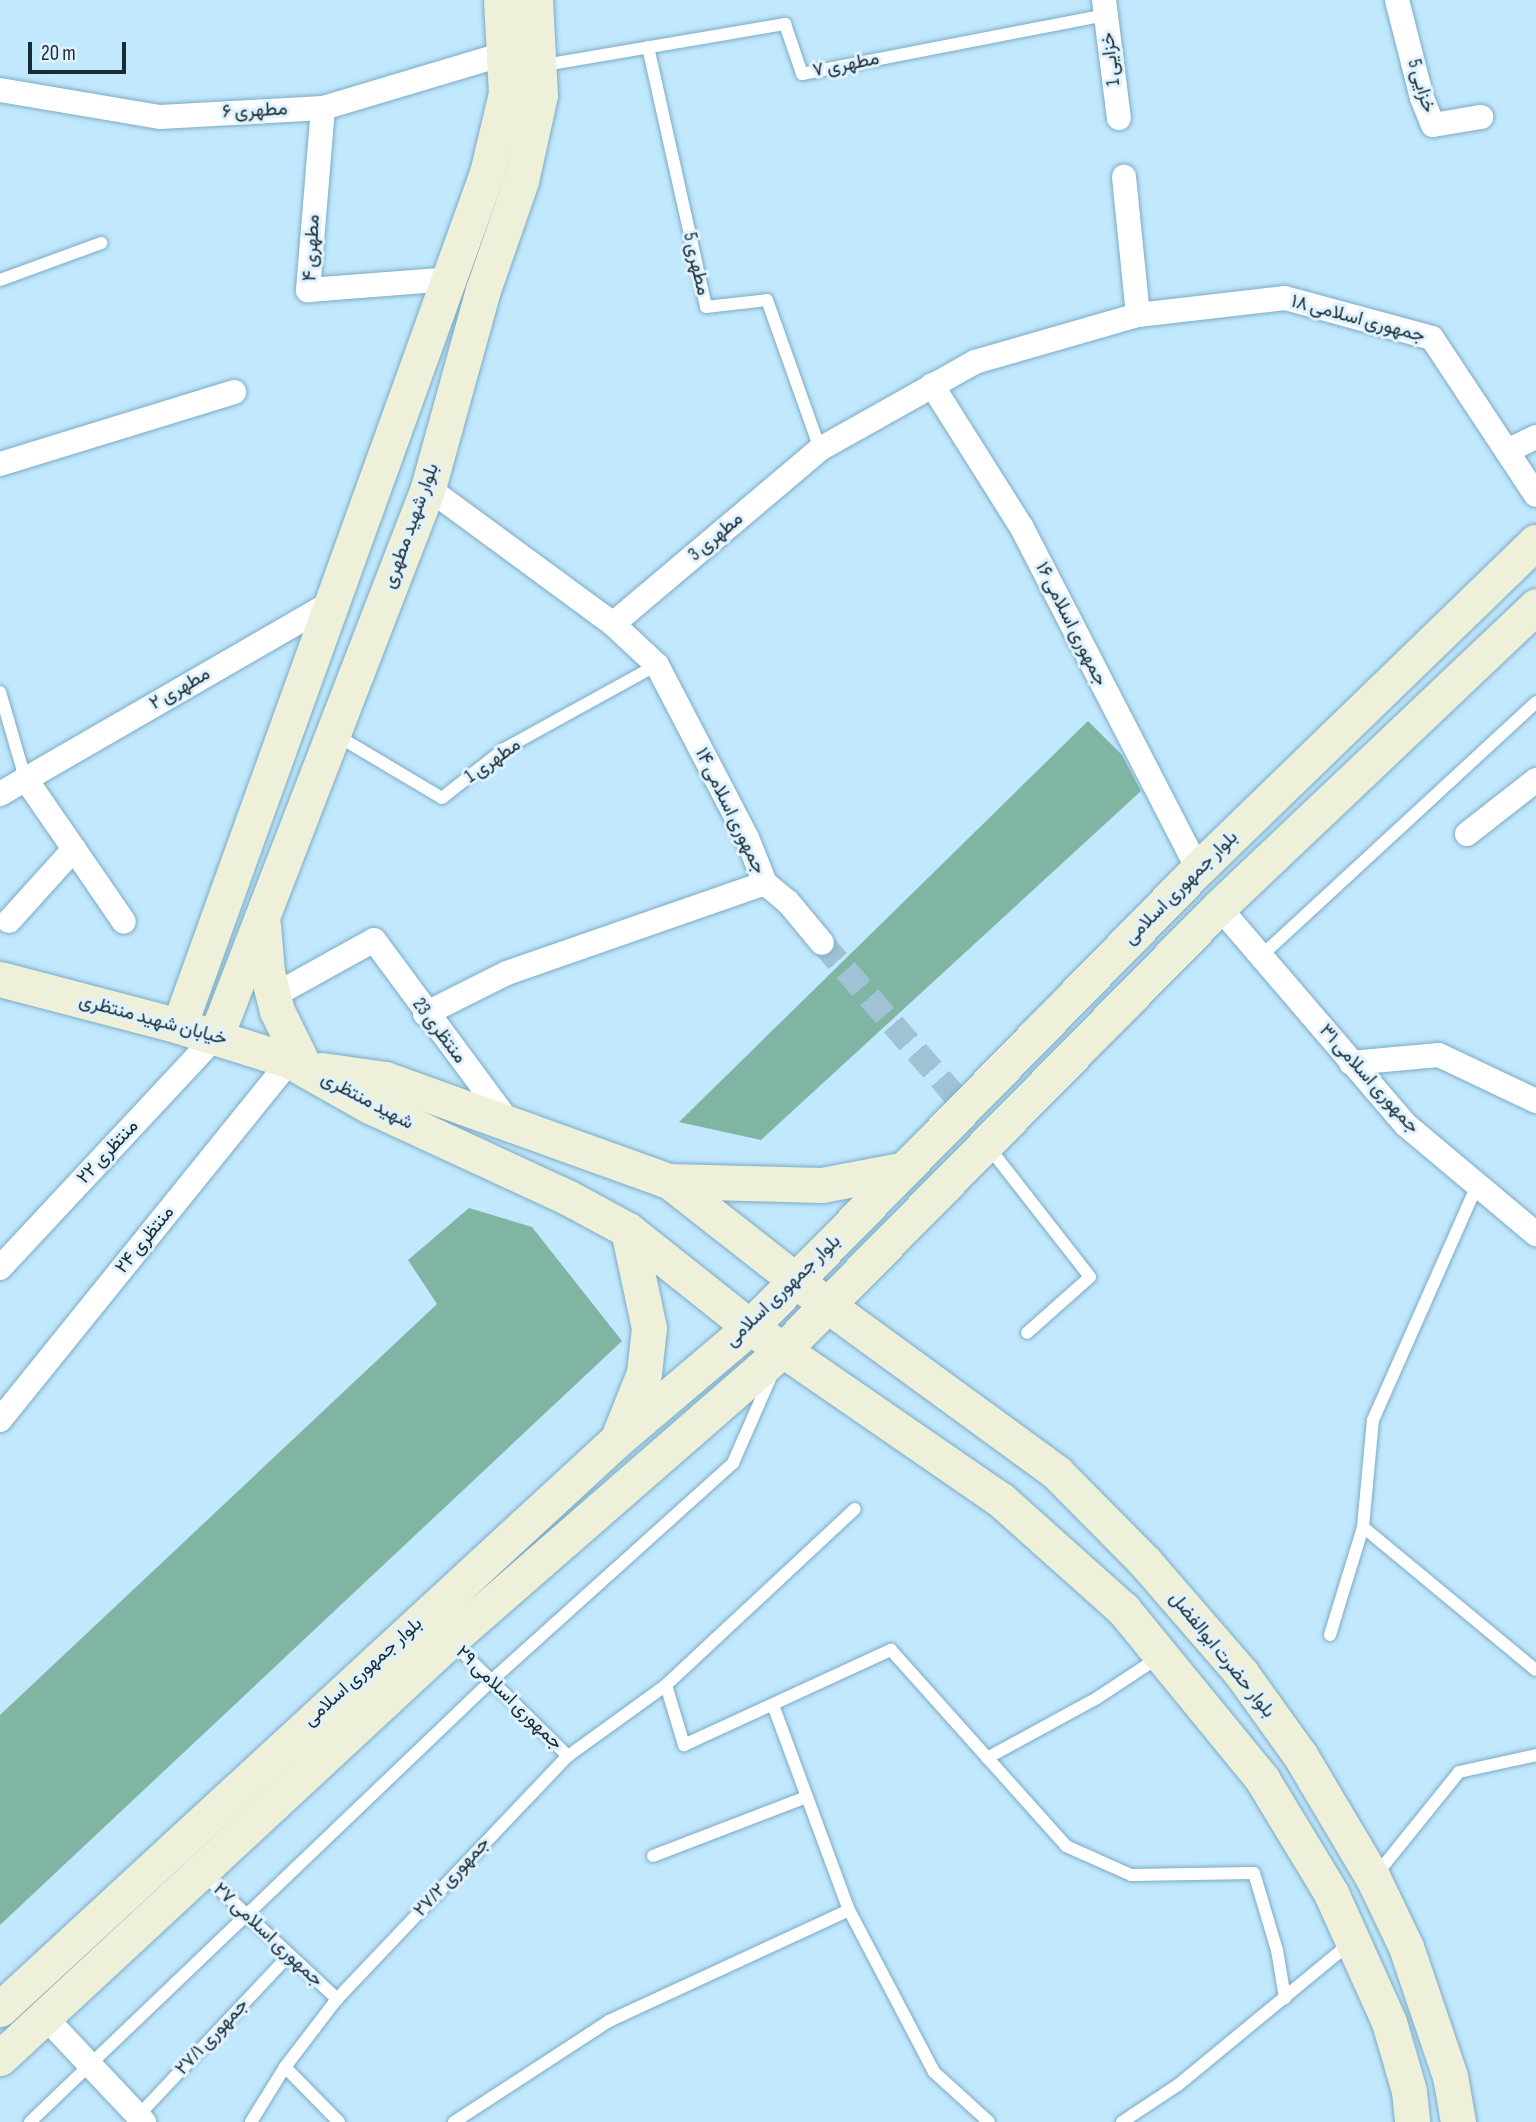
<!DOCTYPE html>
<html>
<head>
<meta charset="utf-8">
<style>
  body { margin:0 }
  #map { position:relative; width:1536px; height:2122px; overflow:hidden; background:#c1e8fd; font-family:"Sofia Sans Condensed",Vazirmatn,sans-serif }
  div>[style] { position:absolute }
  .building>* { inset:0; background:#80b5a3 }
  .minor-tunnel>* { height:24px; margin-top:-12px; transform-origin:0; background:repeating-linear-gradient(90deg,#9fc2d5 0 24px,transparent 0 36px) }
  .roads { filter:drop-shadow(0 0 2px #7cabc5) drop-shadow(0 0 2px #7cabc5) }
  .service>* { height:12px; margin:-6px; padding:0 6px; transform-origin:6px; border-radius:6px; background:#fff }
  .minor>* { height:24px; margin:-12px; padding:0 12px; transform-origin:12px; border-radius:12px; background:#fff }
  .secondary>* { height:35px; margin:-17.5px; padding:0 17.5px; transform-origin:17.5px; border-radius:17.5px; background:#eff0d9 }
  span { translate:-50% -50%; white-space:nowrap; text-align:center; line-height:1.15; -webkit-text-stroke:6px #dff2fd; paint-order:stroke }
  .street-label { font-size:19px; color:#182c36 }
  .scale { position:absolute; left:28px; top:42px; width:98px; height:32px; box-sizing:border-box; border:4px solid #182c36; border-top:0; padding-left:9px; font-size:21px; line-height:24px; white-space:nowrap; color:#182c36; -webkit-text-stroke:5px #dff2fd; paint-order:stroke }
</style>
</head>
<body>
<div id="map">
  <div class="building">
    <div style="clip-path:polygon(1088px 721px,1122px 755px,1141px 791px,761px 1140px,679px 1122px)"></div>
    <div style="clip-path:polygon(469px 1208px,532px 1227px,622px 1341px,0 1925px,0 1715px,437px 1304px,408px 1260px)"></div>
  </div>
  <div class="minor-tunnel">
    <div style="left:822px;top:943px;width:218px;rotate:48.9deg"></div>
  </div>
  <div class="roads">
    <div class="service">
      <div style="left:648px;top:47px;width:266px;rotate:77.4deg"></div>
      <div style="left:706px;top:307px;width:61px;rotate:-6.5deg"></div>
      <div style="left:767px;top:300px;width:158px;rotate:70.4deg"></div>
      <div style="left:539px;top:66px;width:250px;rotate:-9.7deg"></div>
      <div style="left:785px;top:24px;width:53px;rotate:71.2deg"></div>
      <div style="left:802px;top:74px;width:310px;rotate:-11deg"></div>
      <div style="left:0;top:280px;width:108px;rotate:-20.1deg"></div>
      <div style="left:0;top:692px;width:90px;rotate:73.8deg"></div>
      <div style="left:336px;top:735px;width:123px;rotate:30.7deg"></div>
      <div style="left:442px;top:798px;width:79px;rotate:-38.3deg"></div>
      <div style="left:504px;top:749px;width:175px;rotate:-28.8deg"></div>
      <div style="left:1260px;top:957px;width:376px;rotate:-42.7deg"></div>
      <div style="left:987px;top:1145px;width:167px;rotate:52deg"></div>
      <div style="left:1090px;top:1277px;width:84px;rotate:138.4deg"></div>
      <div style="left:1363px;top:1527px;width:224px;rotate:39.6deg"></div>
      <div style="left:1330px;top:1635px;width:113px;rotate:-73deg"></div>
      <div style="left:1363px;top:1527px;width:107px;rotate:-84.7deg"></div>
      <div style="left:1373px;top:1420px;width:259px;rotate:-66.1deg"></div>
      <div style="left:451px;top:1641px;width:164px;rotate:44.5deg"></div>
      <div style="left:666px;top:1685px;width:63px;rotate:73.3deg"></div>
      <div style="left:684px;top:1745px;width:228px;rotate:-24.7deg"></div>
      <div style="left:891px;top:1650px;width:263px;rotate:48.2deg"></div>
      <div style="left:1066px;top:1846px;width:71px;rotate:24deg"></div>
      <div style="left:1131px;top:1875px;width:123px;rotate:-0.9deg"></div>
      <div style="left:1254px;top:1873px;width:80px;rotate:73.4deg"></div>
      <div style="left:1277px;top:1950px;width:49px;rotate:80.5deg"></div>
      <div style="left:773px;top:1705px;width:219px;rotate:69.7deg"></div>
      <div style="left:849px;top:1910px;width:183px;rotate:62.3deg"></div>
      <div style="left:934px;top:2072px;width:74px;rotate:42.3deg"></div>
      <div style="left:987px;top:1758px;width:125px;rotate:-28.6deg"></div>
      <div style="left:1097px;top:1698px;width:74px;rotate:-33.5deg"></div>
      <div style="left:653px;top:1856px;width:165px;rotate:-21deg"></div>
      <div style="left:202px;top:1873px;width:185px;rotate:43deg"></div>
      <div style="left:1376px;top:1875px;width:132px;rotate:-51.1deg"></div>
      <div style="left:1459px;top:1772px;width:79px;rotate:-12.4deg"></div>
      <div style="left:285px;top:2067px;width:77px;rotate:45.5deg"></div>
      <div style="left:137px;top:2117px;width:219px;rotate:-46.8deg"></div>
      <div style="left:30px;top:2122px;width:638px;rotate:-43.73deg"></div>
      <div style="left:491px;top:1681px;width:326px;rotate:-42deg"></div>
      <div style="left:733px;top:1463px;width:97px;rotate:-66.3deg"></div>
      <div style="left:251px;top:2122px;width:65px;rotate:-58.3deg"></div>
      <div style="left:285px;top:2067px;width:86px;rotate:-52.6deg"></div>
      <div style="left:337px;top:1999px;width:335px;rotate:-46.5deg"></div>
      <div style="left:568px;top:1756px;width:121px;rotate:-35.9deg"></div>
      <div style="left:666px;top:1685px;width:258px;rotate:-43deg"></div>
      <div style="left:454px;top:2122px;width:185px;rotate:-33.1deg"></div>
      <div style="left:609px;top:2021px;width:264px;rotate:-24.8deg"></div>
      <div style="left:1122px;top:2122px;width:67px;rotate:-33.5deg"></div>
      <div style="left:1178px;top:2085px;width:223px;rotate:-39.5deg"></div>
    </div>
    <div class="minor">
      <div style="left:1104px;top:0;width:119px;rotate:82.8deg"></div>
      <div style="left:1397px;top:0;width:101px;rotate:75.7deg"></div>
      <div style="left:1422px;top:98px;width:29px;rotate:68deg"></div>
      <div style="left:1433px;top:125px;width:49px;rotate:-9.5deg"></div>
      <div style="left:0;top:90px;width:162px;rotate:9.6deg"></div>
      <div style="left:160px;top:117px;width:163px;rotate:-3.2deg"></div>
      <div style="left:323px;top:108px;width:189px;rotate:-16.6deg"></div>
      <div style="left:323px;top:108px;width:183px;rotate:94.7deg"></div>
      <div style="left:308px;top:290px;width:143px;rotate:-4.4deg"></div>
      <div style="left:1138px;top:315px;width:148px;rotate:-6.6deg"></div>
      <div style="left:1285px;top:298px;width:152px;rotate:15.2deg"></div>
      <div style="left:1432px;top:338px;width:188px;rotate:56.5deg"></div>
      <div style="left:932px;top:385px;width:169px;rotate:57.8deg"></div>
      <div style="left:1022px;top:528px;width:384px;rotate:62.7deg"></div>
      <div style="left:1507px;top:451px;width:32px;rotate:-26deg"></div>
      <div style="left:0;top:464px;width:245px;rotate:-17.1deg"></div>
      <div style="left:428px;top:488px;width:230px;rotate:36.3deg"></div>
      <div style="left:613px;top:624px;width:60px;rotate:43deg"></div>
      <div style="left:657px;top:665px;width:195px;rotate:62.5deg"></div>
      <div style="left:747px;top:838px;width:48px;rotate:68.2deg"></div>
      <div style="left:765px;top:883px;width:30px;rotate:40deg"></div>
      <div style="left:788px;top:902px;width:53px;rotate:50.3deg"></div>
      <div style="left:613px;top:624px;width:271px;rotate:-40.2deg"></div>
      <div style="left:820px;top:449px;width:178px;rotate:-29.3deg"></div>
      <div style="left:975px;top:362px;width:170px;rotate:-16.1deg"></div>
      <div style="left:1138px;top:315px;width:139px;rotate:-95.8deg"></div>
      <div style="left:0;top:794px;width:386px;rotate:-30deg"></div>
      <div style="left:1467px;top:834px;width:88px;rotate:-38deg"></div>
      <div style="left:74px;top:849px;width:88px;rotate:55.6deg"></div>
      <div style="left:1219px;top:907px;width:287px;rotate:49.4deg"></div>
      <div style="left:1406px;top:1125px;width:170px;rotate:40deg"></div>
      <div style="left:9px;top:921px;width:97px;rotate:-47.9deg"></div>
      <div style="left:74px;top:849px;width:86px;rotate:-124.6deg"></div>
      <div style="left:273px;top:996px;width:115px;rotate:-29deg"></div>
      <div style="left:374px;top:940px;width:224px;rotate:53.5deg"></div>
      <div style="left:425px;top:1014px;width:92px;rotate:-26.6deg"></div>
      <div style="left:507px;top:973px;width:273px;rotate:-19.2deg"></div>
      <div style="left:1351px;top:1063px;width:88px;rotate:-5.2deg"></div>
      <div style="left:1439px;top:1055px;width:107px;rotate:25.4deg"></div>
      <div style="left:0;top:1268px;width:317px;rotate:-47deg"></div>
      <div style="left:0;top:1420px;width:461px;rotate:-51.1deg"></div>
      <div style="left:44px;top:2016px;width:146px;rotate:46.7deg"></div>
    </div>
    <div class="secondary">
      <div style="left:263px;top:925px;width:47px;rotate:85.1deg"></div>
      <div style="left:267px;top:972px;width:40px;rotate:75.6deg"></div>
      <div style="left:277px;top:1011px;width:64px;rotate:63.8deg"></div>
      <div style="left:0;top:979px;width:185px;rotate:14.7deg"></div>
      <div style="left:179px;top:1026px;width:116px;rotate:17.5deg"></div>
      <div style="left:290px;top:1061px;width:92px;rotate:29.4deg"></div>
      <div style="left:370px;top:1106px;width:217px;rotate:24.8deg"></div>
      <div style="left:567px;top:1197px;width:69px;rotate:28.4deg"></div>
      <div style="left:628px;top:1230px;width:156px;rotate:38.5deg"></div>
      <div style="left:750px;top:1327px;width:305px;rotate:34.6deg"></div>
      <div style="left:1001px;top:1500px;width:164px;rotate:41.8deg"></div>
      <div style="left:1123px;top:1609px;width:220px;rotate:50.7deg"></div>
      <div style="left:1262px;top:1779px;width:133px;rotate:58.8deg"></div>
      <div style="left:1331px;top:1893px;width:141px;rotate:65.8deg"></div>
      <div style="left:1389px;top:2022px;width:72px;rotate:73.8deg"></div>
      <div style="left:1409px;top:2091px;width:31px;rotate:84deg"></div>
      <div style="left:179px;top:1026px;width:907px;rotate:-70.15deg"></div>
      <div style="left:487px;top:173px;width:82px;rotate:-76.6deg"></div>
      <div style="left:506px;top:93px;width:93px;rotate:-93.1deg"></div>
      <div style="left:216px;top:1036px;width:588px;rotate:-68.85deg"></div>
      <div style="left:428px;top:488px;width:205px;rotate:-74.5deg"></div>
      <div style="left:483px;top:290px;width:115px;rotate:-70.8deg"></div>
      <div style="left:521px;top:181px;width:88px;rotate:-77.5deg"></div>
      <div style="left:540px;top:95px;width:95px;rotate:-93deg"></div>
      <div style="left:322px;top:1070px;width:64px;rotate:8.1deg"></div>
      <div style="left:385px;top:1079px;width:302px;rotate:19.8deg"></div>
      <div style="left:669px;top:1181px;width:201px;rotate:38.1deg"></div>
      <div style="left:827px;top:1305px;width:285px;rotate:36.1deg"></div>
      <div style="left:1057px;top:1473px;width:125px;rotate:45.3deg"></div>
      <div style="left:1145px;top:1562px;width:147px;rotate:49.1deg"></div>
      <div style="left:1241px;top:1673px;width:101px;rotate:54.3deg"></div>
      <div style="left:1300px;top:1755px;width:143px;rotate:59.3deg"></div>
      <div style="left:1373px;top:1878px;width:76px;rotate:64.4deg"></div>
      <div style="left:1406px;top:1947px;width:136px;rotate:71.2deg"></div>
      <div style="left:1450px;top:2076px;width:47px;rotate:80.1deg"></div>
      <div style="left:669px;top:1181px;width:153px;rotate:1.5deg"></div>
      <div style="left:822px;top:1185px;width:79px;rotate:-10.9deg"></div>
      <div style="left:620px;top:1433px;width:65px;rotate:-68.2deg"></div>
      <div style="left:644px;top:1373px;width:45px;rotate:-83.7deg"></div>
      <div style="left:649px;top:1328px;width:100px;rotate:-102.1deg"></div>
      <div style="left:0;top:2009px;width:841px;rotate:-42.69deg"></div>
      <div style="left:618px;top:1439px;width:173px;rotate:-40.3deg"></div>
      <div style="left:750px;top:1327px;width:641px;rotate:-45.63deg"></div>
      <div style="left:1198px;top:869px;width:470px;rotate:-44.1deg"></div>
      <div style="left:0;top:2058px;width:614px;rotate:-42.89deg"></div>
      <div style="left:450px;top:1640px;width:442px;rotate:-41.1deg"></div>
      <div style="left:783px;top:1350px;width:622px;rotate:-45.46deg"></div>
      <div style="left:1219px;top:907px;width:437px;rotate:-43.5deg"></div>
    </div>
  </div>
  <div class="street-label">
    <span style="left:1111px;top:59px;rotate:-97deg">خزایی 1</span>
    <span style="left:846px;top:65px;rotate:-11deg">مطهری ۷</span>
    <span style="left:1421px;top:86px;rotate:73deg">خزایی 5</span>
    <span style="left:255px;top:111px;rotate:-3deg">مطهری ۶</span>
    <span style="left:312px;top:248px;rotate:-87deg">مطهری ۴</span>
    <span style="left:696px;top:264px;rotate:77deg">مطهری 5</span>
    <span style="left:1358px;top:319px;rotate:15deg">جمهوری اسلامی ۱۸</span>
    <span style="left:411px;top:526px;rotate:-70deg">بلوار شهید مطهری</span>
    <span style="left:716px;top:537px;rotate:-40deg">مطهری 3</span>
    <span style="left:1071px;top:624px;rotate:63deg">جمهوری اسلامی ۱۶</span>
    <span style="left:180px;top:689px;rotate:-30deg">مطهری ۲</span>
    <span style="left:493px;top:761px;rotate:-35deg">مطهری 1</span>
    <span style="left:730px;top:811px;rotate:64deg">جمهوری اسلامی ۱۴</span>
    <span style="left:1181px;top:888px;rotate:-45deg">بلوار جمهوری اسلامی</span>
    <span style="left:153px;top:1020px;rotate:15deg">خیابان شهید منتظری</span>
    <span style="left:439px;top:1031px;rotate:53deg">منتظری 23</span>
    <span style="left:1369px;top:1079px;rotate:48deg">جمهوری اسلامی ۳۱</span>
    <span style="left:367px;top:1101px;rotate:28deg">شهید منتظری</span>
    <span style="left:108px;top:1152px;rotate:-47deg">منتظری ۲۲</span>
    <span style="left:145px;top:1240px;rotate:-51deg">منتظری ۲۴</span>
    <span style="left:783px;top:1291px;rotate:-44deg">بلوار جمهوری اسلامی</span>
    <span style="left:1222px;top:1655px;rotate:51deg">بلوار حضرت ابوالفضل</span>
    <span style="left:363px;top:1672px;rotate:-42deg">بلوار جمهوری اسلامی</span>
    <span style="left:509px;top:1698px;rotate:44deg">جمهوری اسلامی ۲۹</span>
    <span style="left:452px;top:1877px;rotate:-47deg">جمهوری ۲۷/۲</span>
    <span style="left:268px;top:1935px;rotate:43deg">جمهوری اسلامی ۲۷</span>
    <span style="left:212px;top:2037px;rotate:-47deg">جمهوری ۲۷/۱</span>
  </div>
  <div class="scale">20 m</div>
</div>
</body>
</html>
